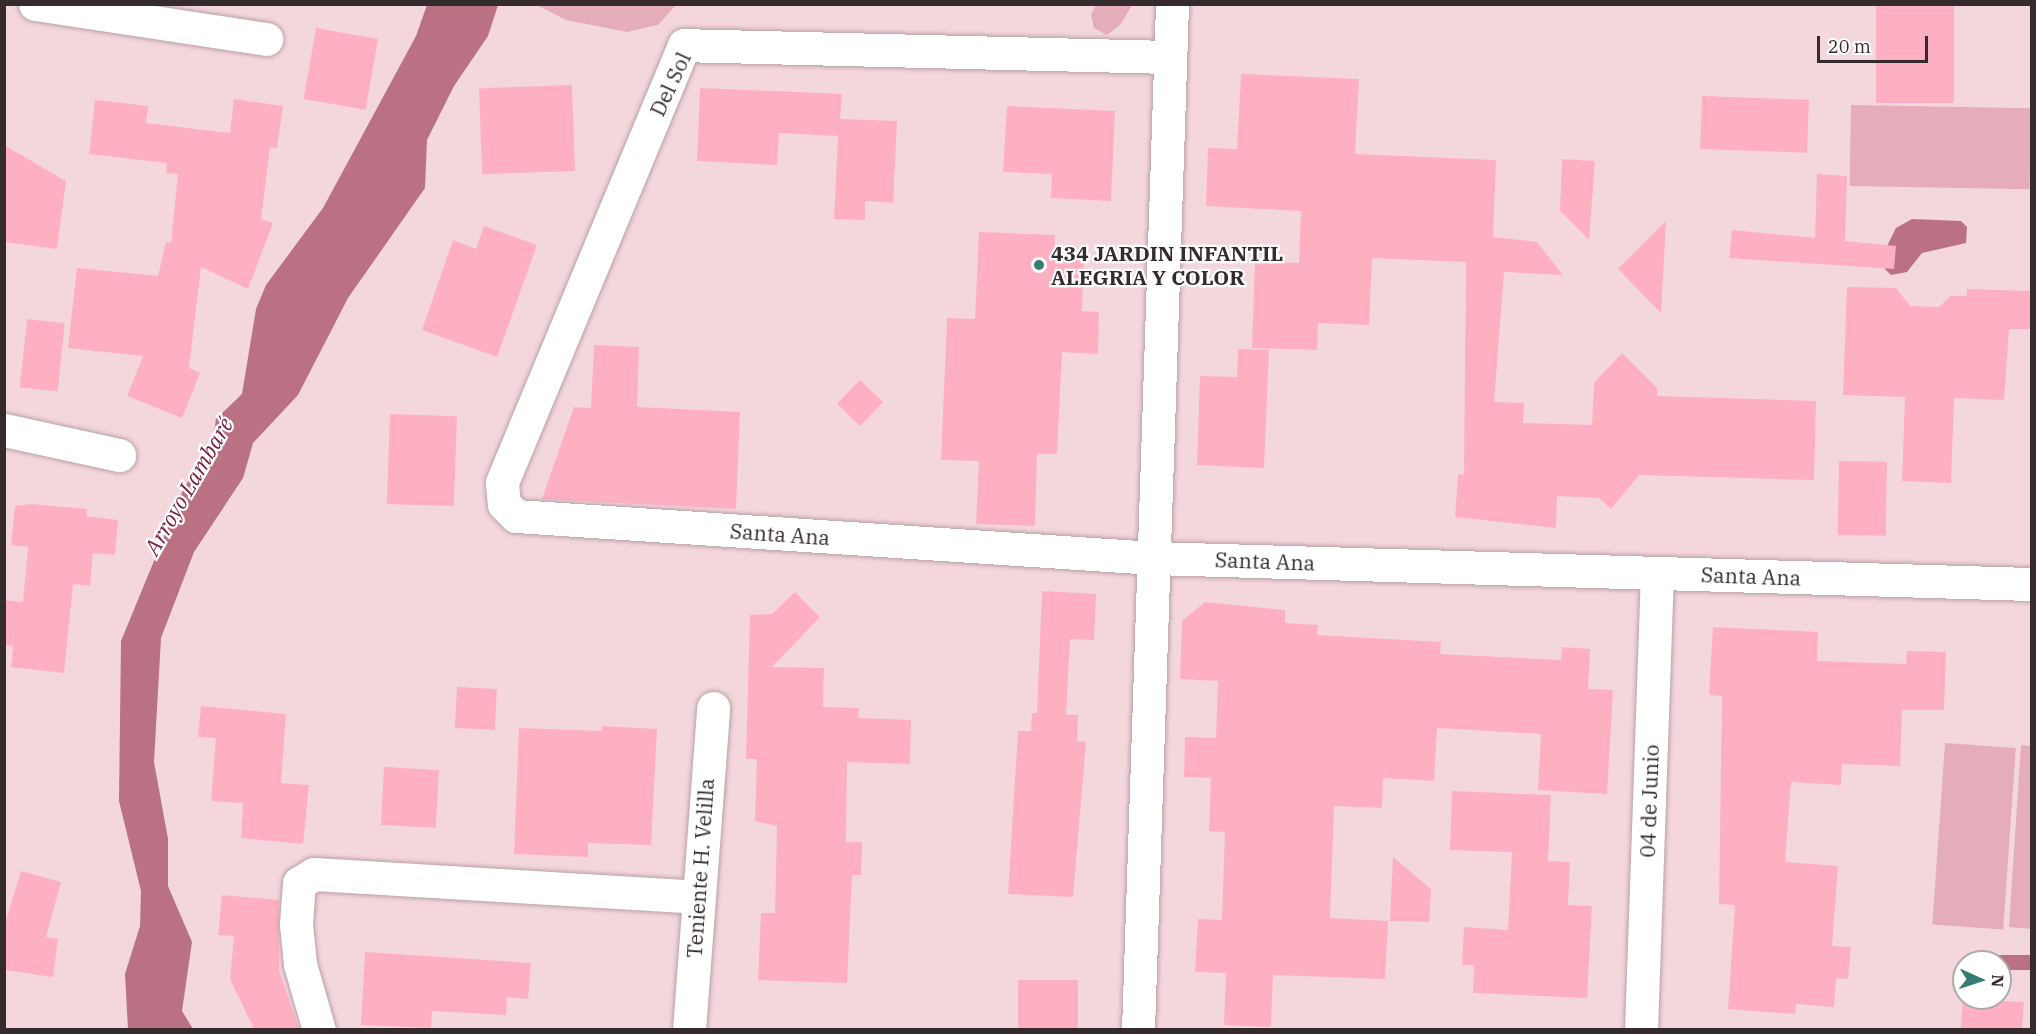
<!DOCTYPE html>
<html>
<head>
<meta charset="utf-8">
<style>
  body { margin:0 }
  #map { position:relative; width:2036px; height:1034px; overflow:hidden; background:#f3d7dd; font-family:"IBM Plex Serif",serif }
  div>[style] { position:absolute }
  .green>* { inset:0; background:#e4adb9; transform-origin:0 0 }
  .water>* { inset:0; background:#b97183; transform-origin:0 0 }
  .building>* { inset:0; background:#feb0c2; transform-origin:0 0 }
  .roads { filter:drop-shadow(0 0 2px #baa0a6) drop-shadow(0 0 2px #baa0a6) }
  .street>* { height:33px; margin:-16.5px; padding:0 16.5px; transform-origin:16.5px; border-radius:16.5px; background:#fff }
  .dots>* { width:16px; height:16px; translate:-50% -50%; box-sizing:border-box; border:3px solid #fff; border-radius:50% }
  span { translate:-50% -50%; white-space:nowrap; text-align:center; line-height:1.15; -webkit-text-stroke:4.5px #fff; paint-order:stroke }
  .street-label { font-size:21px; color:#352a2c }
  .poi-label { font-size:21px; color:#352a2c; font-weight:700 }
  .left { translate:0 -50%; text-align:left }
  .water-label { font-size:22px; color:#751c3c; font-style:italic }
  .frame { position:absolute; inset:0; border:6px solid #352a2c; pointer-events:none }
  .north { position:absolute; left:1952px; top:950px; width:60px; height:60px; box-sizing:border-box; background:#fff; border:2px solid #aeaaab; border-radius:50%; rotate:93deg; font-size:16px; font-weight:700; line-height:24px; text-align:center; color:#352a2c }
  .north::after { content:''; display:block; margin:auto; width:21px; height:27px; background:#367c72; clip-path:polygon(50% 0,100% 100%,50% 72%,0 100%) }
  .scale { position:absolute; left:1817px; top:36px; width:111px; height:27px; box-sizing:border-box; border:3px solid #352a2c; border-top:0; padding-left:8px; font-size:18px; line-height:21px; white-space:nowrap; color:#352a2c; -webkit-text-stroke:4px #fff; paint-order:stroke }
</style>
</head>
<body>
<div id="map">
  <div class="green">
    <div style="clip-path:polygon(537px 5px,676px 5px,658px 25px,627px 32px,566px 20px)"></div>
    <div style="clip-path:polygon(1096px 5px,1096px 4px,1132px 5px,1121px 24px,1107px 35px,1094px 28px,1091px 15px)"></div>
    <div style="left:1851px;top:105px;width:180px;height:81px;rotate:1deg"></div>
    <div style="left:1945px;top:743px;width:71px;height:182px;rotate:4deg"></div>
    <div style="clip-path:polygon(2021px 745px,2031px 746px,2031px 929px,2009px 927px)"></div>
  </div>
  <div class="water">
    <div style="clip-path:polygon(427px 5px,498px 5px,488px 36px,454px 86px,427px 140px,425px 188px,348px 298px,298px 395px,253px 443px,243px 478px,194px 552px,161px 638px,154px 762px,168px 839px,168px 886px,192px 942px,182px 1011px,193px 1029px,128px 1029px,125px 974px,140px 926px,141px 891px,119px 801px,121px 641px,184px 488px,212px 445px,216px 419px,242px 394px,256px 309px,266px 285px,323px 208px,416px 36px)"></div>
    <div style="clip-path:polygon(1912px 219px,1961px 221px,1967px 227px,1966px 243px,1922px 253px,1907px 272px,1891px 275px,1885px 269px,1885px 250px,1896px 228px)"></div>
    <div style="left:2031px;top:955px;width:15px;height:32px;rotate:90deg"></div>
  </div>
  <div class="building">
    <div style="left:1876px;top:4px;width:78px;height:99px"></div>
    <div style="left:316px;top:28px;width:63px;height:72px;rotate:10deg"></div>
    <div style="clip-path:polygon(1241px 74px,1359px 79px,1355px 154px,1496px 160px,1493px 237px,1537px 242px,1563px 275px,1504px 272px,1494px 402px,1524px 403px,1523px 423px,1592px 425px,1594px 383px,1622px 353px,1657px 388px,1657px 396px,1816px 401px,1814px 480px,1639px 475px,1611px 509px,1599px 498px,1557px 496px,1556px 528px,1455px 517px,1458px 474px,1464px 475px,1466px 262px,1372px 258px,1369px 325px,1318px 323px,1317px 350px,1252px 348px,1255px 261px,1299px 263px,1301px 211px,1206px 206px,1208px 148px,1237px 149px)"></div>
    <div style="left:572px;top:85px;width:86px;height:93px;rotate:88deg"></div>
    <div style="clip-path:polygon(700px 88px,842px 94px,840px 119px,897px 121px,893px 203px,865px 201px,865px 220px,834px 219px,838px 136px,779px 133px,777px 165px,697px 161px)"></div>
    <div style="left:1702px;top:96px;width:107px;height:53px;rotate:2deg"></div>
    <div style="clip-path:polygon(234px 99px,283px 106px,277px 148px,270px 147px,261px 219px,273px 223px,248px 289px,201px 267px,189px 368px,200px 373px,182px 418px,127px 396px,143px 356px,68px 348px,77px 268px,158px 276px,166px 242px,171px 243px,178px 174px,166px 173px,167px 163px,89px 154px,95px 100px,148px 106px,146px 123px,230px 133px)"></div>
    <div style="clip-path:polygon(1007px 106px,1115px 111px,1111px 201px,1051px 198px,1052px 174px,1003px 172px)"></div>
    <div style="clip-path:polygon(4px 145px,66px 181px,57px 249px,4px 242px)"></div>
    <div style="clip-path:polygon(1562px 159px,1595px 161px,1589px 240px,1560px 211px)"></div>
    <div style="clip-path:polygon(1817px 174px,1847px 176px,1845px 241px,1896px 246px,1894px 269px,1729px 258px,1732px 230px,1815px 238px)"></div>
    <div style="clip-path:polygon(1666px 221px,1661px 313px,1618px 269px)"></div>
    <div style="clip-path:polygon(484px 226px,537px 245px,497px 357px,422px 330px,453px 240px,476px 249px)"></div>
    <div style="clip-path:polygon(979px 232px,1055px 235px,1054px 254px,1084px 255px,1082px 311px,1099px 312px,1098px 354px,1062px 352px,1057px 454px,1037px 454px,1035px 526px,976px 524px,979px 461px,941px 460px,947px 318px,975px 319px)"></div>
    <div style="clip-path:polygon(1847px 287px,1896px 288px,1910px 306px,1939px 307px,1950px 296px,1967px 296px,1967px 289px,2031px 291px,2031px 329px,2009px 329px,2004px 400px,1954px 398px,1951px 483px,1902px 481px,1905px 397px,1843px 395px)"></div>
    <div style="left:27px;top:319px;width:38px;height:69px;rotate:6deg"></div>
    <div style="clip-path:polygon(594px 345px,639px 347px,637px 407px,740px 412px,736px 509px,542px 499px,574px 407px,591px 408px)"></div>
    <div style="clip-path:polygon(1238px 349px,1269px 350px,1264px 468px,1197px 465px,1200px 376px,1237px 377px)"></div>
    <div style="left:860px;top:380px;width:32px;height:33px;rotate:44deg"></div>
    <div style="left:390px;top:414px;width:67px;height:90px;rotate:2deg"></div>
    <div style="left:1839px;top:461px;width:48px;height:74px;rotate:1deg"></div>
    <div style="clip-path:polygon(32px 504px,87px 509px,86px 516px,118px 520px,115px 555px,93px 553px,90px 586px,73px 584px,64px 673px,11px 667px,13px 646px,4px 645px,4px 600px,23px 602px,28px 547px,11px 545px,15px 506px)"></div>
    <div style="clip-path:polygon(1042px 591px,1096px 594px,1094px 640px,1070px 639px,1066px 715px,1078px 715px,1077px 741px,1086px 742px,1073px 897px,1008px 894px,1018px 731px,1031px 731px,1032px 713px,1037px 713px)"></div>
    <div style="clip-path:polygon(795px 592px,820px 617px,772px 667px,824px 668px,823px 707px,859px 708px,858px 718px,911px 720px,910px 764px,847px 762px,846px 842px,862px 842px,861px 875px,852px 875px,847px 983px,758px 980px,761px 913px,775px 913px,777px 826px,755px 821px,757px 759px,746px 759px,750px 615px,772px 614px)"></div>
    <div style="clip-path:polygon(1205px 602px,1285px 610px,1285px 623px,1318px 625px,1317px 635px,1441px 642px,1440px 654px,1561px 660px,1562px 647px,1590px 649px,1588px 689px,1613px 690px,1607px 794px,1538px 790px,1541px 734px,1437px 728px,1434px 781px,1383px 778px,1382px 808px,1334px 806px,1330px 918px,1388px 921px,1385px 979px,1273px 975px,1271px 1027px,1224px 1025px,1226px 973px,1195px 972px,1198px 919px,1222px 920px,1225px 832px,1209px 831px,1211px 778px,1184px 777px,1185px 737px,1216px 738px,1218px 681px,1180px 679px,1182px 621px)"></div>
    <div style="clip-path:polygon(1713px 627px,1818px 632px,1817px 661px,1906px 664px,1907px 651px,1946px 652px,1944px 710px,1902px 710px,1900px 766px,1842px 764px,1841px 785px,1791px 782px,1785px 862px,1838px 866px,1832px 946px,1851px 947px,1848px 979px,1836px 978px,1834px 1007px,1796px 1004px,1795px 1014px,1728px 1009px,1735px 905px,1719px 904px,1722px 696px,1709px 695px)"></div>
    <div style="left:457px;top:687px;width:40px;height:41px;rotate:3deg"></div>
    <div style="clip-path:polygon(201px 706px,286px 714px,281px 783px,309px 785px,303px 844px,241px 838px,243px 803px,211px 801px,216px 738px,198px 737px)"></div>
    <div style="clip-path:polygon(602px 726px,657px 729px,651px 845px,588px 843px,588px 857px,514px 854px,519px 728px,602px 731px)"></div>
    <div style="left:384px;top:767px;width:55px;height:58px;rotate:3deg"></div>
    <div style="clip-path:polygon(1452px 791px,1551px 795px,1548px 861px,1570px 862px,1568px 905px,1592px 906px,1587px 998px,1473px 993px,1474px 965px,1462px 965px,1464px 927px,1508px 930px,1512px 852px,1450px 850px)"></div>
    <div style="clip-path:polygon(1393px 857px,1431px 889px,1429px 922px,1390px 921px)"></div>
    <div style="clip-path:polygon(21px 871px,61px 882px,46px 937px,58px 939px,53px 977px,4px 970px,4px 927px)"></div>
    <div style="clip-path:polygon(222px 895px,279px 900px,279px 971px,299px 1029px,254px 1029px,230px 979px,234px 936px,218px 935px)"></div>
    <div style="clip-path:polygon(365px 952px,531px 963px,528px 999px,507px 997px,506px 1015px,432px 1011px,431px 1028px,361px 1025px)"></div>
    <div style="left:1018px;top:980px;width:60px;height:49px"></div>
    <div style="left:1963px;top:998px;width:61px;height:31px;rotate:4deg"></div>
  </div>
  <div class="roads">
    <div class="street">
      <div style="left:35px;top:4px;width:234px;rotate:8.6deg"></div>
      <div style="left:1170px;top:57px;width:486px;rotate:-178.6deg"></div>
      <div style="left:684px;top:45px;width:474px;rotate:112.6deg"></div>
      <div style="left:502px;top:483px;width:21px;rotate:85deg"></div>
      <div style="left:504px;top:504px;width:17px;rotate:45deg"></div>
      <div style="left:516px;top:516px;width:639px;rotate:3.77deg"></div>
      <div style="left:1154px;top:558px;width:878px;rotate:1.7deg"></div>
      <div style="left:4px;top:430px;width:118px;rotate:12.3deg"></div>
      <div style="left:319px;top:1030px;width:69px;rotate:-106.1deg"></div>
      <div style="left:300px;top:964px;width:40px;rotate:-95.7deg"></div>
      <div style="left:296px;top:924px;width:41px;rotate:-85.8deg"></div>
      <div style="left:299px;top:883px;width:17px;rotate:-31deg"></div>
      <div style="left:314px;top:874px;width:384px;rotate:3.4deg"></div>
      <div style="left:689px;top:1030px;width:323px;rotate:-85.7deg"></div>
      <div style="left:1138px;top:1030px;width:1027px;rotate:-88.1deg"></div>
      <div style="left:1641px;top:1030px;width:457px;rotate:-88deg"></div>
    </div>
  </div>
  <div class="dots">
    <div style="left:1039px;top:265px;background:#367c72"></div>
  </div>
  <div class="street-label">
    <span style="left:670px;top:84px;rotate:-65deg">Del Sol</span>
    <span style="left:780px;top:534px;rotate:4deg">Santa Ana</span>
    <span style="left:1265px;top:561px;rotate:2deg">Santa Ana</span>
    <span style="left:1751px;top:576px;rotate:2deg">Santa Ana</span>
    <span style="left:1649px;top:801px;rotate:-88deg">04 de Junio</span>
    <span style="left:700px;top:868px;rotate:-86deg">Teniente H. Velilla</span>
  </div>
  <div class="poi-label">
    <span class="left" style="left:1051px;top:265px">434 JARDIN INFANTIL<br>ALEGRIA Y COLOR</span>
  </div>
  <div class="water-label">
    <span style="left:188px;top:486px;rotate:-60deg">Arroyo Lambaré</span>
  </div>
  <div class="frame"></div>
  <div class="north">N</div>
  <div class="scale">20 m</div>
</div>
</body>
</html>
